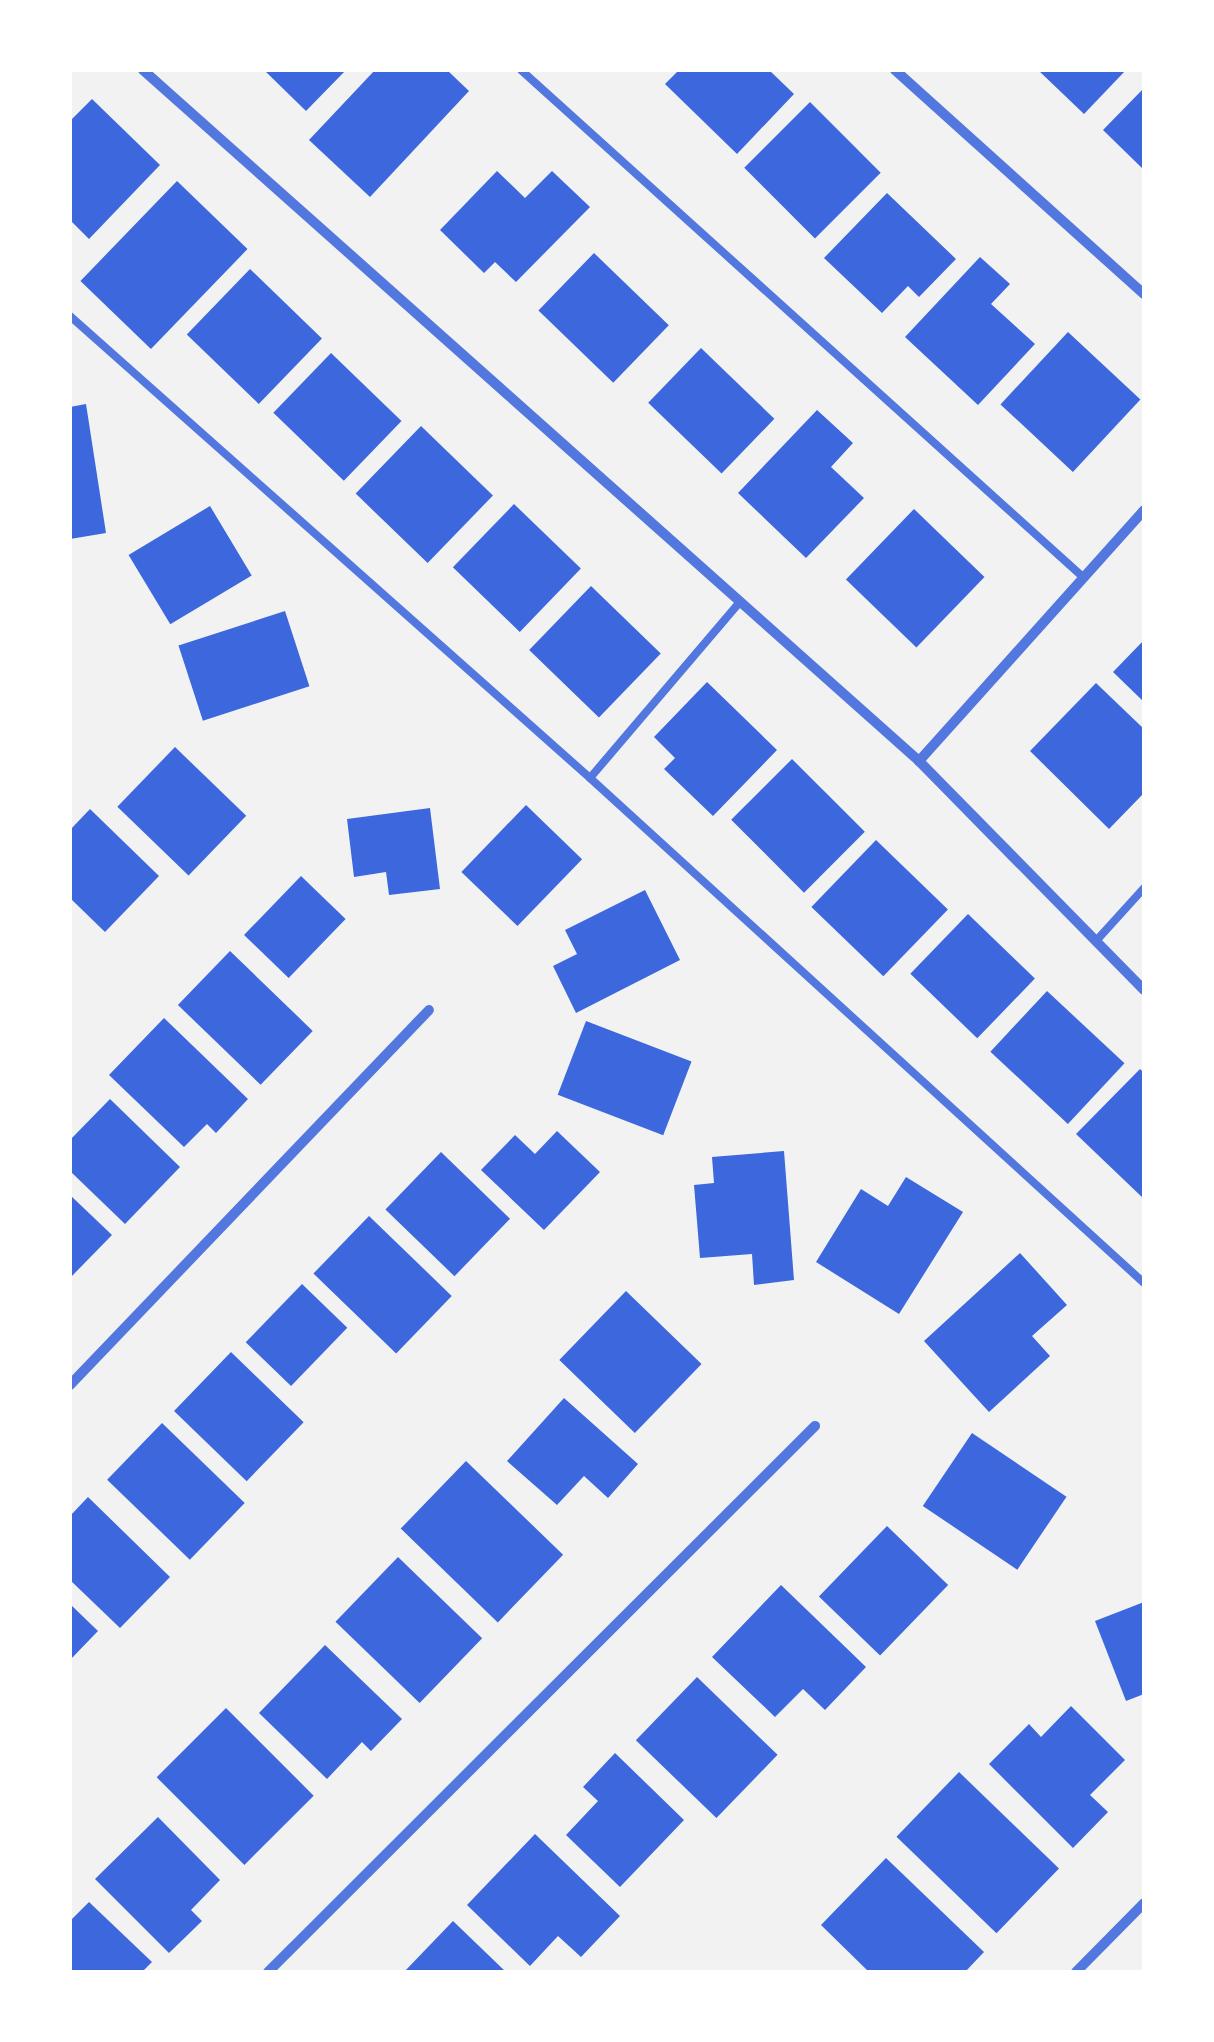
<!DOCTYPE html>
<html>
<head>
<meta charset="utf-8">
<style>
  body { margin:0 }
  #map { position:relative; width:1214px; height:2042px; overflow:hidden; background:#f2f2f2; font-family:"Roboto Condensed",sans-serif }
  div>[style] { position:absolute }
  .building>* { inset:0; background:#3d67dc; transform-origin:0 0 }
  .service>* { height:8px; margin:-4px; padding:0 4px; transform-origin:4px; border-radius:4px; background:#5277de }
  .minor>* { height:10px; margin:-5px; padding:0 5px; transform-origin:5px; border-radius:5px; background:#5277de }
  span { translate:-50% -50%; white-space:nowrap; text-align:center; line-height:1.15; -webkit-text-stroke:10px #fff; paint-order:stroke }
  .frame { position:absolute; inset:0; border:72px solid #fff; pointer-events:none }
</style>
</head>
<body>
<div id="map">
  <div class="building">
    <div style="clip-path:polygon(264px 70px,346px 70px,306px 111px)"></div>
    <div style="clip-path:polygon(375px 70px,447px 70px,469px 91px,370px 197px,309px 140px)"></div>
    <div style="clip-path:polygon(679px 70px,769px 70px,794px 94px,737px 154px,665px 84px)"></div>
    <div style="clip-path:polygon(1038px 70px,1126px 70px,1084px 114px)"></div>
    <div style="clip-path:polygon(1144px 88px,1144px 170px,1103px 130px)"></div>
    <div style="clip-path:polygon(92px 99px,160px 165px,89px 239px,70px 220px,70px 121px)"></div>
    <div style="left:810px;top:102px;width:100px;height:93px;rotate:45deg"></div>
    <div style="clip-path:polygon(497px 171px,525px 198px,552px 171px,590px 207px,516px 282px,495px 262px,484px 273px,440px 230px)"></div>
    <div style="left:177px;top:181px;width:98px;height:139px;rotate:44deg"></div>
    <div style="clip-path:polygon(887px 193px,956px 259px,919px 297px,908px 286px,882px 313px,824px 258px)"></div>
    <div style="left:594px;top:253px;width:104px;height:80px;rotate:44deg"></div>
    <div style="clip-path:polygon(980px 257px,1010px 284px,991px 304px,1035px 344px,978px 405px,905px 337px)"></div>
    <div style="left:250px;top:269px;width:100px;height:91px;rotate:44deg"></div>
    <div style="left:1068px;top:332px;width:99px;height:99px;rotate:43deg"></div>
    <div style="left:701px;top:348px;width:102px;height:76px;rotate:44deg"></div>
    <div style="left:331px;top:353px;width:98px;height:83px;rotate:44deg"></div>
    <div style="clip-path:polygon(86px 404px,106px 533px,70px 539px,70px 407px)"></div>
    <div style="clip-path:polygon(817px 410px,853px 443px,831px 467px,864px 498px,806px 558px,738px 493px)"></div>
    <div style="left:421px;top:426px;width:100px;height:94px;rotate:44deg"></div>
    <div style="left:514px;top:504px;width:93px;height:88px;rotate:44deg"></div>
    <div style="left:210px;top:506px;width:81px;height:95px;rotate:59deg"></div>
    <div style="left:914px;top:509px;width:98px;height:98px;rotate:44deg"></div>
    <div style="left:591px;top:586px;width:97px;height:89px;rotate:44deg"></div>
    <div style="left:285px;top:611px;width:79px;height:112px;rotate:72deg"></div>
    <div style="clip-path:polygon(1144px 640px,1144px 702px,1113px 672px)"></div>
    <div style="clip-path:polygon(707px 682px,777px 750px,713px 816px,664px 769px,675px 758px,654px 737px)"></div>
    <div style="clip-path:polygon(1096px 683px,1144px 729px,1144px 793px,1109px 829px,1030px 751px)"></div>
    <div style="left:175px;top:747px;width:99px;height:83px;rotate:44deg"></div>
    <div style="left:792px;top:759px;width:103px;height:86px;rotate:45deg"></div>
    <div style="left:526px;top:805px;width:78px;height:93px;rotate:44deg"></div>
    <div style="clip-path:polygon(430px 808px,440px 889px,389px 895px,386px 872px,354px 877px,347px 819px)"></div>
    <div style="clip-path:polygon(90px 809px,159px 876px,105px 932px,70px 898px,70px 830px)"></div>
    <div style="left:876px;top:840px;width:100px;height:93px;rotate:44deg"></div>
    <div style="left:301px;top:876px;width:62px;height:82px;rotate:44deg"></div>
    <div style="clip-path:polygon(645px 890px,680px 960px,576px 1013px,553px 966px,577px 954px,565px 930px)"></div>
    <div style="left:968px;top:914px;width:93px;height:83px;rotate:44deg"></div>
    <div style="left:230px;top:951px;width:115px;height:75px;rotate:44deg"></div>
    <div style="left:1047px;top:991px;width:106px;height:83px;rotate:43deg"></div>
    <div style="clip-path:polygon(164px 1018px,248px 1099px,216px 1133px,207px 1124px,184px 1147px,109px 1075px)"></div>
    <div style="left:586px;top:1021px;width:113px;height:79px;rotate:21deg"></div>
    <div style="clip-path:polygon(1140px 1069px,1144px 1073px,1144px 1199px,1076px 1134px)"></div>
    <div style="clip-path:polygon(110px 1099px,180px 1167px,125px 1224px,70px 1171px,70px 1140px)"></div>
    <div style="clip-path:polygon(557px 1131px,600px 1172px,544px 1230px,481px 1170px,515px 1135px,535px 1154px)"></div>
    <div style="clip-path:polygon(784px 1151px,794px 1280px,754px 1285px,752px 1254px,700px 1258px,694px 1185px,714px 1183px,712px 1157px)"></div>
    <div style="left:441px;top:1152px;width:96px;height:80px;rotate:44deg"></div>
    <div style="clip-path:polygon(906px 1177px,963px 1212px,899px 1314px,816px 1262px,861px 1189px,888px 1206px)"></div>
    <div style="clip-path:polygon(70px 1195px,112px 1235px,70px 1278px)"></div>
    <div style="left:369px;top:1216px;width:115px;height:80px;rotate:44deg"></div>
    <div style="clip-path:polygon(1020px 1253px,1067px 1305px,1032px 1336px,1050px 1356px,989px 1412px,924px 1341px)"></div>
    <div style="left:302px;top:1284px;width:63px;height:81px;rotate:44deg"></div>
    <div style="left:626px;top:1291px;width:105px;height:96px;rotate:44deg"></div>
    <div style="left:231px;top:1352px;width:101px;height:82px;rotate:44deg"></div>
    <div style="clip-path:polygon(564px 1398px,638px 1464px,608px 1498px,584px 1476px,557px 1505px,507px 1461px)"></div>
    <div style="left:162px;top:1423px;width:115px;height:79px;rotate:44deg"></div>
    <div style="left:972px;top:1433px;width:114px;height:88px;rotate:34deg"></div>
    <div style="left:466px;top:1461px;width:135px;height:94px;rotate:44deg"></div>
    <div style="clip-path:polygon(88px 1497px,170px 1577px,120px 1628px,70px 1580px,70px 1516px)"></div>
    <div style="left:887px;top:1526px;width:85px;height:98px;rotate:44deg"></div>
    <div style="left:398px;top:1557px;width:117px;height:90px;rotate:44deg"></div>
    <div style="clip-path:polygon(781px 1585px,866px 1667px,825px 1710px,803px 1689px,775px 1717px,712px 1657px)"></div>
    <div style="clip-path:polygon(1144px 1602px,1144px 1694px,1126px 1701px,1095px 1621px)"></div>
    <div style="clip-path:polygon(70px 1604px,98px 1631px,70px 1660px)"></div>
    <div style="clip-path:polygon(325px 1645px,402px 1719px,371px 1751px,362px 1742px,327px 1779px,259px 1713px)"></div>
    <div style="left:697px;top:1677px;width:112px;height:88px;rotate:44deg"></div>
    <div style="clip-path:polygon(1071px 1706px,1125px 1760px,1090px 1795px,1108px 1812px,1073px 1848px,989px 1764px,1029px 1724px,1041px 1737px)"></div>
    <div style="left:226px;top:1708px;width:124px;height:98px;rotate:45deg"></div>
    <div style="clip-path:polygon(615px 1753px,684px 1820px,620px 1887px,566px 1835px,598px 1801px,583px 1787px)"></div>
    <div style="left:959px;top:1772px;width:139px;height:90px;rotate:44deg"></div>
    <div style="clip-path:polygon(158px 1817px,220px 1880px,191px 1910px,202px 1921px,169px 1953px,95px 1879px)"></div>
    <div style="clip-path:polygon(535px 1834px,620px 1916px,581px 1957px,558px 1936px,530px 1966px,467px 1905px)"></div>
    <div style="clip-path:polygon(886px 1858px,984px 1952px,965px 1972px,869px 1972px,821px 1925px)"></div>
    <div style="clip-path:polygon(89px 1902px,152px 1962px,142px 1972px,70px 1972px,70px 1921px)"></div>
    <div style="clip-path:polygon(453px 1921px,506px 1972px,404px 1972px)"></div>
  </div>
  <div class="service">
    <div style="left:521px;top:70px;width:758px;rotate:42.06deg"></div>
    <div style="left:70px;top:316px;width:696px;rotate:41.62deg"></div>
    <div style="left:590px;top:778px;width:231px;rotate:-49.6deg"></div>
    <div style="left:590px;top:778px;width:750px;rotate:42.35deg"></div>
    <div style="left:1096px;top:941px;width:72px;rotate:-47.8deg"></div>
  </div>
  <div class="minor">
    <div style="left:143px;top:70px;width:1039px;rotate:41.68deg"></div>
    <div style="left:919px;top:761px;width:321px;rotate:45.5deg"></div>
    <div style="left:895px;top:70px;width:335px;rotate:42deg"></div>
    <div style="left:919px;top:761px;width:337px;rotate:-48.1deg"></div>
    <div style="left:70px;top:1385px;width:519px;rotate:-46.25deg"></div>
    <div style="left:268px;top:1972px;width:773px;rotate:-44.95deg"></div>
    <div style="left:1076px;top:1972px;width:97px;rotate:-45.4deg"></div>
  </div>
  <div class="frame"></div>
</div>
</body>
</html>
